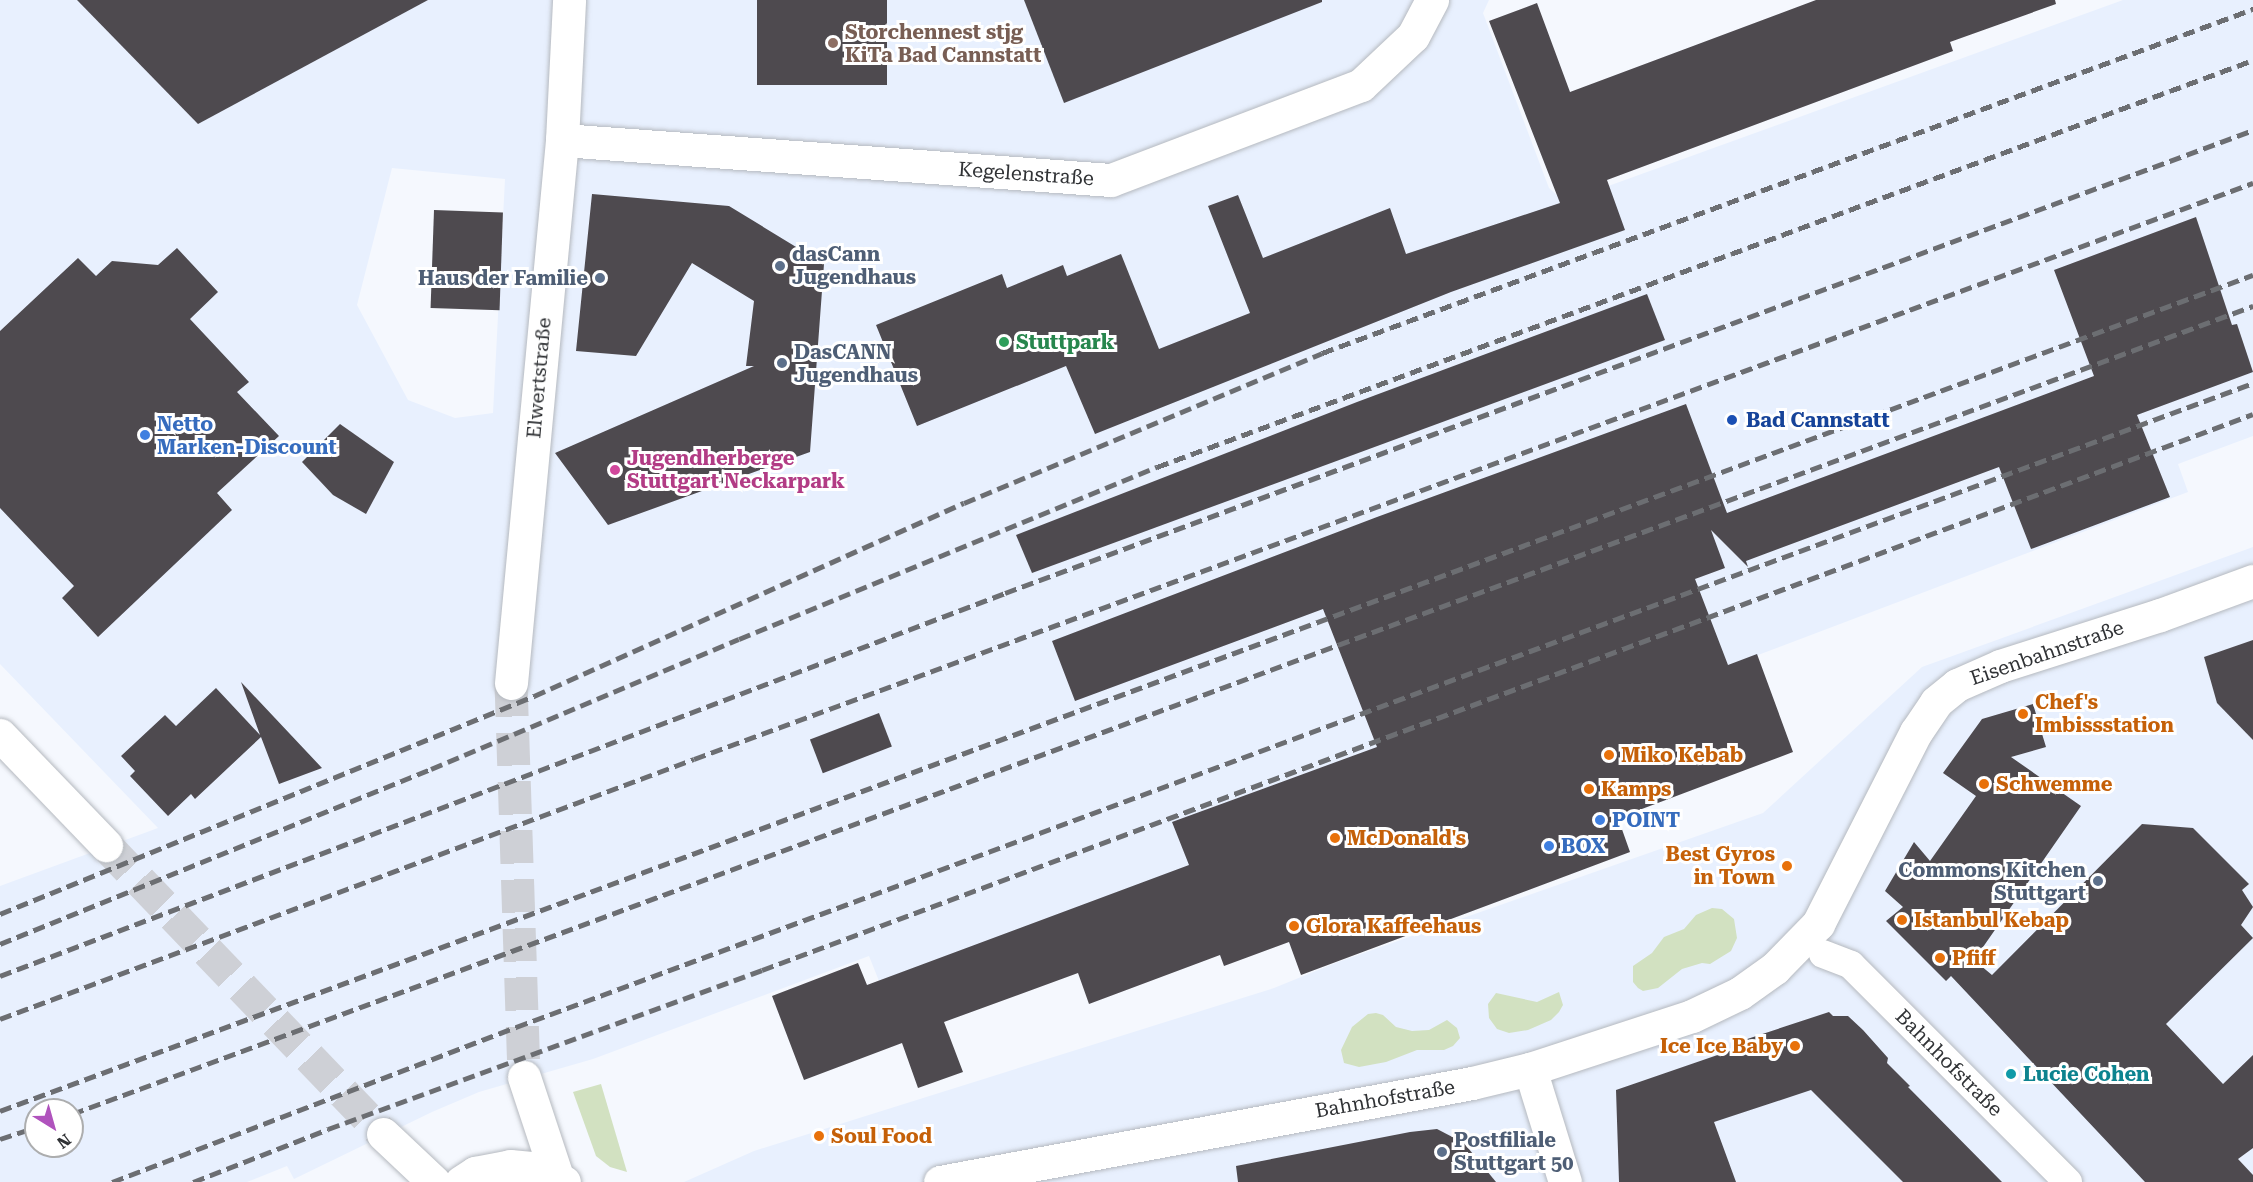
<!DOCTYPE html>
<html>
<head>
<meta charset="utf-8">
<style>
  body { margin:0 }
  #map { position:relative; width:2253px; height:1182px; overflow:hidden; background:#f5f8fe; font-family:"Roboto Serif",serif }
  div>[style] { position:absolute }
  .built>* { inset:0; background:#e8f0fe }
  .green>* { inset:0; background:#d2e1c1 }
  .building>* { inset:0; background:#4e4a4f; transform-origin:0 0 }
  .minor-tunnel>* { height:33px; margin-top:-16.5px; transform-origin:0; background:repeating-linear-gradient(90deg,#ced0d6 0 33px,transparent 0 49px) }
  .tertiary-tunnel>* { height:33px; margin-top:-16.5px; transform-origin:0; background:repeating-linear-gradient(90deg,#ced0d6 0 33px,transparent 0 49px) }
  .roads { filter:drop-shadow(0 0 2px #b5b9bf) drop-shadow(0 0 2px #b5b9bf) }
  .pedestrian>* { height:28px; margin:-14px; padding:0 14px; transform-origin:14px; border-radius:14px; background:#fff }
  .minor>* { height:33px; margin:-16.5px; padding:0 16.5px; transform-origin:16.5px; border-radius:16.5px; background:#fff }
  .tertiary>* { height:33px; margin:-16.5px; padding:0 16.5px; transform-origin:16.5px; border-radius:16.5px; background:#fff }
  .rail>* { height:4.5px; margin-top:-2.25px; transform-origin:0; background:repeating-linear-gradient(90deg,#6c6e72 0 12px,transparent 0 18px) }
  .dots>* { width:16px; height:16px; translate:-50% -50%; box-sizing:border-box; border:3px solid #fff; border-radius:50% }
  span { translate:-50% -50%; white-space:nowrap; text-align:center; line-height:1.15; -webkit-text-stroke:6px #fff; paint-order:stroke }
  .education-label { font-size:20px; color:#785e54; font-weight:700 }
  .left { translate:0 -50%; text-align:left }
  .street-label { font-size:20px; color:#303235 }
  .service-label { font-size:20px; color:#4e5e75; font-weight:700 }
  .right { translate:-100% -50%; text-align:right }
  .leisure-label { font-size:20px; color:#27864d; font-weight:700 }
  .transit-label { font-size:20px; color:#164399; font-weight:700 }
  .shop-label { font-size:20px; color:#366cbe; font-weight:700 }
  .hotel-label { font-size:20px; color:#b23c85; font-weight:700 }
  .food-label { font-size:20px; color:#c56008; font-weight:700 }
  .culture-label { font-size:20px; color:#0d838f; font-weight:700 }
  .north { position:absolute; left:24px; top:1098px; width:60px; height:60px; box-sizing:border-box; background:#fff; border:2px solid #acadae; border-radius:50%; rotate:143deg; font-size:16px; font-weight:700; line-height:24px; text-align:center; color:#303235 }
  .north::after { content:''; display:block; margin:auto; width:21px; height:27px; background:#b053bd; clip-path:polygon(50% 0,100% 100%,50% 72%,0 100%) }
</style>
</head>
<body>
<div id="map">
  <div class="built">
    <div style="clip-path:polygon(evenodd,0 0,1489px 0,1483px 13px,1549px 188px,1564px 202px,2123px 0,2253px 0,2253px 436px,2178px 464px,2188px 492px,1758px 655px,879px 981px,869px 956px,593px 1059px,479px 1092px,432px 1112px,294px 1179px,287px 1166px,247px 1182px,0 1182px,0 886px,158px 828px,0 664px,0 0,392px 168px,505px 179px,493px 413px,455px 418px,408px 400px,357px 305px,392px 168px,0 0,36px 1110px,72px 1110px,72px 1146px,36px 1146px,36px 1110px)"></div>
    <div style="clip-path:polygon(2253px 547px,2253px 1182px,684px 1182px,754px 1151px,1274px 988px,1338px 962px,1763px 813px,1922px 667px)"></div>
  </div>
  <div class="green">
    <div style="clip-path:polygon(1712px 908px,1722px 909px,1734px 919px,1737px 938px,1731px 951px,1710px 964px,1702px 963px,1682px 969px,1658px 988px,1643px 991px,1638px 988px,1633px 982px,1633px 966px,1652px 953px,1664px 937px,1684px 929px,1696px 915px)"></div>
    <div style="clip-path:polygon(1559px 992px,1563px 1005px,1559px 1012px,1551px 1020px,1528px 1030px,1509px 1033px,1497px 1029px,1489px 1018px,1488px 1004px,1496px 993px,1537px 1002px)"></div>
    <div style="clip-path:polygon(1376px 1013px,1383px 1015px,1396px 1027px,1412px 1031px,1429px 1030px,1447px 1020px,1457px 1028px,1460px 1038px,1453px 1046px,1444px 1050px,1417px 1050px,1386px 1062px,1359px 1067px,1344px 1063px,1341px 1050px,1352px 1027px,1368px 1014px)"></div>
    <div style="clip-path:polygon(601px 1084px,627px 1172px,610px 1167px,596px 1156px,573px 1092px)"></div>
  </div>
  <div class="building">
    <div style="clip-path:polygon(77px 0,428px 0,198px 124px)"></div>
    <div style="left:757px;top:0;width:130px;height:85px"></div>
    <div style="clip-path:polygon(1024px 0,1322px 0,1322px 2px,1064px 103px)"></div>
    <div style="clip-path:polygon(1816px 0,2055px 0,2056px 4px,1950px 42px,1953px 51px,1607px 180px,1625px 230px,1451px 292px,1095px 434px,1066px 366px,917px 426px,876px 325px,1002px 274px,1007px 288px,1063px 265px,1067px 276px,1121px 254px,1159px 349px,1250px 313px,1208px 206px,1238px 195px,1263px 258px,1390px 208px,1406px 254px,1560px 203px,1489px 21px,1537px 3px,1570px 92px)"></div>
    <div style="clip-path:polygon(592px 194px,729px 206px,824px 264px,810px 452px,608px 525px,555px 453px,754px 366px,746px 366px,754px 301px,692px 263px,636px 356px,576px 351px)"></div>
    <div style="left:434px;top:210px;width:69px;height:98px;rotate:2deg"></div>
    <div style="clip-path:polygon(2196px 217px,2232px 325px,2237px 324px,2253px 372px,2137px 415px,2170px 497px,2031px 549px,1999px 467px,1746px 561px,1748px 567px,1711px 530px,1725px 568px,1695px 579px,1728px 665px,1757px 654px,1793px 752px,1618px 818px,1630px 852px,1301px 975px,1289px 942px,1224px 966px,1220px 955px,1089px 1004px,1078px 973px,944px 1022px,963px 1072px,918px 1088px,902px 1043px,804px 1080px,772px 996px,858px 963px,867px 985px,1189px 865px,1172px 822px,1377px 747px,1323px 609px,1075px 701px,1052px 641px,1377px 517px,1686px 404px,1727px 513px,2094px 376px,2054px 270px)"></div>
    <div style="clip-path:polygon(177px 248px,218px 292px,190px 319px,249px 382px,237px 392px,279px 436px,217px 493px,232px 510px,98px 637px,62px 598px,74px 586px,0 508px,0 331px,78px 258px,96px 276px,112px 261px,158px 265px)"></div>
    <div style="clip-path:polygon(1647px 294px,1665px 340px,1032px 573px,1016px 535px,1357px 402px)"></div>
    <div style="clip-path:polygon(340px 424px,394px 462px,366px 514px,333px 495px,302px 462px)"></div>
    <div style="clip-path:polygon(2253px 640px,2253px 740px,2217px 703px,2204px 657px)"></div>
    <div style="clip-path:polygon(241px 682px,322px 768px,279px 784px,261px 737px,195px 799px,191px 794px,168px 816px,130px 776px,135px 771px,121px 756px,165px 715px,176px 726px,216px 688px,260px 735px)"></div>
    <div style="clip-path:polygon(2033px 704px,2046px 747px,2011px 757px,2081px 806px,1974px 960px,1992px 975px,2142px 824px,2193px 828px,2249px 884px,2242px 890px,2253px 907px,2241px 925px,2253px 938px,2166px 1024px,2223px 1084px,2253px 1055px,2253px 1148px,2238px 1159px,2253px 1175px,2253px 1182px,2145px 1182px,1951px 976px,1946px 981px,1886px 921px,1903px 907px,1885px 891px,1914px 842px,1930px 861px,1976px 796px,1943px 773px,1982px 719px)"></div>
    <div style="left:879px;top:713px;width:36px;height:74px;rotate:69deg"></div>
    <div style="clip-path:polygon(1829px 1012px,1833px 1016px,1848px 1016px,1863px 1030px,1888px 1058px,1887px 1063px,1910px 1086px,1908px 1087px,2002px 1182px,1903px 1182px,1811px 1090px,1714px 1122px,1736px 1182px,1619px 1182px,1616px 1090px,1735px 1049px,1738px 1042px)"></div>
    <div style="clip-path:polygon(1437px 1129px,1464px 1143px,1496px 1182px,1238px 1182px,1236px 1166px,1410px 1132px)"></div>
  </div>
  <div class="minor-tunnel">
    <div style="left:511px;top:683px;width:394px;rotate:88.1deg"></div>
  </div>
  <div class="tertiary-tunnel">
    <div style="left:106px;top:845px;width:400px;rotate:46.2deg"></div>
  </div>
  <div class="roads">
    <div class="pedestrian">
      <div style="left:1823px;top:954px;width:30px;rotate:21deg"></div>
      <div style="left:1851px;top:965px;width:307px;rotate:45deg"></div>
    </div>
    <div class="minor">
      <div style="left:562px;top:140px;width:550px;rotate:4.17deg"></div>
      <div style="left:1111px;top:180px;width:267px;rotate:-20.8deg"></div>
      <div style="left:1361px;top:85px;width:71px;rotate:-43.3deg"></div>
      <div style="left:1413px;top:36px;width:41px;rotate:-62.2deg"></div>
      <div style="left:511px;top:683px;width:545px;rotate:-84.63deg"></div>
      <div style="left:562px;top:140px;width:140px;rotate:-87.1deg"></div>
      <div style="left:1530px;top:1069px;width:118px;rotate:72.8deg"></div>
      <div style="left:524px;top:1077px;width:105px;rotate:71.7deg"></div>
      <div style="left:940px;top:1182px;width:541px;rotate:-10.54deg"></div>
      <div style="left:1472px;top:1083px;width:60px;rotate:-13.6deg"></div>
      <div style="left:1530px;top:1069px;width:170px;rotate:-18.1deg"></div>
      <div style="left:1692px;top:1016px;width:53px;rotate:-25.6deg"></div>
      <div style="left:1740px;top:993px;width:43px;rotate:-35.5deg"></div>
      <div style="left:1775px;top:968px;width:62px;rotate:-45.7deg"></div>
      <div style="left:1818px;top:924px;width:216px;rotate:-63deg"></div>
      <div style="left:1916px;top:732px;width:36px;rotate:-56deg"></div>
      <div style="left:1936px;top:702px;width:27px;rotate:-39deg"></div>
      <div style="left:1957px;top:685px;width:47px;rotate:-23.8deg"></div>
      <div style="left:2000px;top:666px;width:168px;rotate:-17.7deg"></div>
      <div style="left:2160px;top:615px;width:99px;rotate:-20.1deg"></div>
    </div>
    <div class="tertiary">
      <div style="left:0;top:735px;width:153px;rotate:46.1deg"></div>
      <div style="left:383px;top:1134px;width:70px;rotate:43.3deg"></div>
      <div style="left:461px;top:1182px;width:17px;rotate:-33deg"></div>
      <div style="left:475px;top:1173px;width:36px;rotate:-11deg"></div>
      <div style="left:510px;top:1166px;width:24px;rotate:5deg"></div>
      <div style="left:534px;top:1168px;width:33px;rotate:25deg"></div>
    </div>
  </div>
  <div class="rail">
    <div style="left:0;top:914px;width:577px;rotate:-22.21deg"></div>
    <div style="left:534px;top:696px;width:471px;rotate:-24.2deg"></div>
    <div style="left:964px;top:503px;width:388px;rotate:-22.7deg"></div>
    <div style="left:1322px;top:353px;width:993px;rotate:-20.28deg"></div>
    <div style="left:0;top:944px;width:465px;rotate:-22.1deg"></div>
    <div style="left:431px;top:769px;width:334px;rotate:-22.9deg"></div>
    <div style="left:739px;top:639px;width:452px;rotate:-22.4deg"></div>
    <div style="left:1157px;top:467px;width:1169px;rotate:-20.37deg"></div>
    <div style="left:0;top:976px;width:1076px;rotate:-20.86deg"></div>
    <div style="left:1005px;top:593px;width:1331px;rotate:-20.35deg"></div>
    <div style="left:0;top:1019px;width:741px;rotate:-20.54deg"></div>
    <div style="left:694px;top:759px;width:1662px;rotate:-20.28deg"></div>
    <div style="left:0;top:1111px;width:2403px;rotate:-20.36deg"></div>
    <div style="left:72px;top:1114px;width:2326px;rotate:-20.33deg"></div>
    <div style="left:0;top:1139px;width:38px;rotate:-18deg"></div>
    <div style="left:112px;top:1182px;width:433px;rotate:-21deg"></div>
    <div style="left:516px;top:1027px;width:1853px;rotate:-20.34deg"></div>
    <div style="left:193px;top:1182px;width:145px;rotate:-21.4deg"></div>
    <div style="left:328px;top:1129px;width:462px;rotate:-20.1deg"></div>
    <div style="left:762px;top:970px;width:1591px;rotate:-20.45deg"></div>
  </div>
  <div class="dots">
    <div style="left:833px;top:43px;background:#8d6e63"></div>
    <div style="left:780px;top:266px;background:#5c6f8a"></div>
    <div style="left:600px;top:278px;background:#5c6f8a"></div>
    <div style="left:1004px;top:342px;background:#2e9e5b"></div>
    <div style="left:782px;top:363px;background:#5c6f8a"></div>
    <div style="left:1732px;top:420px;background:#1a4fb4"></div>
    <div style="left:145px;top:435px;background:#3f7fe0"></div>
    <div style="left:615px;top:470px;background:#d1479c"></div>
    <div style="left:2023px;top:714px;background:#e8710a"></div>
    <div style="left:1609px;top:755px;background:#e8710a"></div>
    <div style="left:1984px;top:784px;background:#e8710a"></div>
    <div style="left:1589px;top:789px;background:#e8710a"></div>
    <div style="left:1600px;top:820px;background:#3f7fe0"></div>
    <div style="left:1335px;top:838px;background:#e8710a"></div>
    <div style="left:1549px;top:846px;background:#3f7fe0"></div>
    <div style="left:1787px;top:866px;background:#e8710a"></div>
    <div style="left:2098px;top:881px;background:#5c6f8a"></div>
    <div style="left:1902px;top:920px;background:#e8710a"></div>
    <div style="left:1294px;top:926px;background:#e8710a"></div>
    <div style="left:1940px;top:958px;background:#e8710a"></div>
    <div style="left:1795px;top:1046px;background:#e8710a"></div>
    <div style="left:2011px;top:1074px;background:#0f9aa8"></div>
    <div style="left:819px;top:1136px;background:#e8710a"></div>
    <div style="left:1442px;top:1152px;background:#5c6f8a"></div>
  </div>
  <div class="education-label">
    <span class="left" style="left:845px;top:44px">Storchennest stjg<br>KiTa Bad Cannstatt</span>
  </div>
  <div class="street-label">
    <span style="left:1026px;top:174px;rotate:4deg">Kegelenstraße</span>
    <span style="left:539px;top:378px;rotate:-85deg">Elwertstraße</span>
    <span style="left:2047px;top:653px;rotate:-19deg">Eisenbahnstraße</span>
    <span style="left:1949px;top:1063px;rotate:45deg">Bahnhofstraße</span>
    <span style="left:1385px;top:1099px;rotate:-10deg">Bahnhofstraße</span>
  </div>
  <div class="service-label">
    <span class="left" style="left:792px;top:266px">dasCann<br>Jugendhaus</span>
    <span class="right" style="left:588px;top:278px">Haus der Familie</span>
    <span class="left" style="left:794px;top:364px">DasCANN<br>Jugendhaus</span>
    <span class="right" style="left:2086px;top:882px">Commons Kitchen<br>Stuttgart</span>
    <span class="left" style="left:1454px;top:1152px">Postfiliale<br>Stuttgart 50</span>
  </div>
  <div class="leisure-label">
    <span class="left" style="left:1016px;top:342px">Stuttpark</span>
  </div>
  <div class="transit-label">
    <span class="left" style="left:1746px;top:420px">Bad Cannstatt</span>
  </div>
  <div class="shop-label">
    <span class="left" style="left:157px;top:436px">Netto<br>Marken-Discount</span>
    <span class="left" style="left:1612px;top:820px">POINT</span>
    <span class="left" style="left:1561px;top:846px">BOX</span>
  </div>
  <div class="hotel-label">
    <span class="left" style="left:627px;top:470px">Jugendherberge<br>Stuttgart Neckarpark</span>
  </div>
  <div class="food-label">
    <span class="left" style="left:2035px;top:714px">Chef's<br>Imbissstation</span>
    <span class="left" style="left:1621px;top:755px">Miko Kebab</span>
    <span class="left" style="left:1996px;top:784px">Schwemme</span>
    <span class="left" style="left:1601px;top:789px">Kamps</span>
    <span class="left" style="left:1347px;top:838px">McDonald's</span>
    <span class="right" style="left:1775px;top:866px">Best Gyros<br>in Town</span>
    <span class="left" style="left:1914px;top:920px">Istanbul Kebap</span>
    <span class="left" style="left:1306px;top:926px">Glora Kaffeehaus</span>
    <span class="left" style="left:1952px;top:958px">Pfiff</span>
    <span class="right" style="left:1783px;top:1046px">Ice Ice Baby</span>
    <span class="left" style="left:831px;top:1136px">Soul Food</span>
  </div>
  <div class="culture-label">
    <span class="left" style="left:2023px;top:1074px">Lucie Cohen</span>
  </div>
  <div class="north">N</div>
</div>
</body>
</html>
